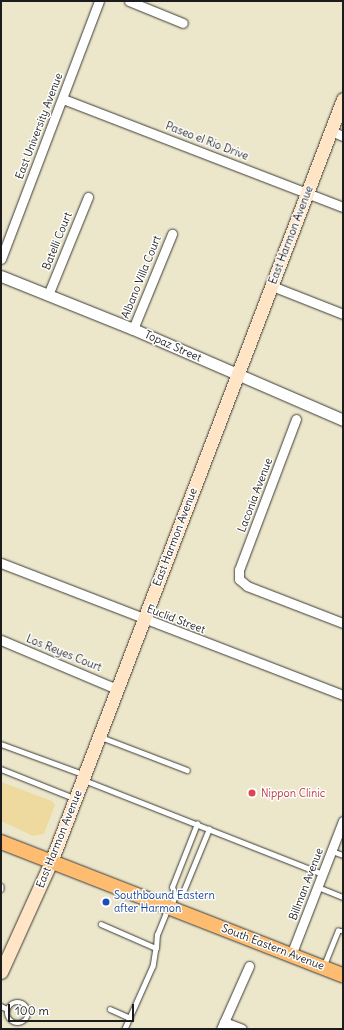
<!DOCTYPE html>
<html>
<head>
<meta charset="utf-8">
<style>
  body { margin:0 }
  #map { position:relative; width:344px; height:1030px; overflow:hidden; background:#ece7cb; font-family:Delius,sans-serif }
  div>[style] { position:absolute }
  .sand>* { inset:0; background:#eeda9e }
  .roads { filter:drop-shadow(0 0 1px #3b3a36) drop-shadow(0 0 1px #3b3a36) }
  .service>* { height:4.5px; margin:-2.25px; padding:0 2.25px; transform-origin:2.25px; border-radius:2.25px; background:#fff }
  .service>.ring { margin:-2.25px; padding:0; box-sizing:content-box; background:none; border:4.5px solid #fff; border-radius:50% }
  .minor>* { height:9px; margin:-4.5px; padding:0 4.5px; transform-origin:4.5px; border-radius:4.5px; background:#fff }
  .tertiary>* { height:11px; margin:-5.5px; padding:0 5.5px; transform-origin:5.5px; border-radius:5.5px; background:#fff }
  .secondary>* { height:13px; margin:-6.5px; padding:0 6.5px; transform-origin:6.5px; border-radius:6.5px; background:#ffe4c6 }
  .primary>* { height:14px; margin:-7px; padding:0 7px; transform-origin:7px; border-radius:7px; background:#febc70 }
  .dots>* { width:11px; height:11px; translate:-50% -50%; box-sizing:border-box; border:2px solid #fff; border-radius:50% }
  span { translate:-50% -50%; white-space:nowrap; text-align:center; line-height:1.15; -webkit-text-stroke:3px #fff; paint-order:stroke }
  .street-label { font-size:11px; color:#1c1c1c }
  .health-label { font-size:11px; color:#be3a42 }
  .left { translate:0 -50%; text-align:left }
  .transit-label { font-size:11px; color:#164399 }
  .frame { position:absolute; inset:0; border:2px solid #1c1c1c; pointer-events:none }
  .scale { position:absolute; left:8px; top:1004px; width:126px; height:18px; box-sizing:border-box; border:2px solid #1c1c1c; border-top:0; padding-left:5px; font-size:12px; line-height:14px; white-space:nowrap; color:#1c1c1c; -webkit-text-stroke:3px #fff; paint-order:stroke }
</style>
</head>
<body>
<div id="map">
  <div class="sand">
    <div style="clip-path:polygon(1px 782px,52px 801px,55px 805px,44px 834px,33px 836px,1px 821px)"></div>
  </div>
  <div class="roads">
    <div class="service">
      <div style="left:101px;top:737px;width:92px;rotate:21deg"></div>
      <div style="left:1px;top:744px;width:87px;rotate:20.1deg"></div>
      <div style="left:1px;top:769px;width:79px;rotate:21.7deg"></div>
      <div style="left:84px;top:780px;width:257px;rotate:21.5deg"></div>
      <div style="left:332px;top:851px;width:12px;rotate:20deg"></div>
      <div style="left:1px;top:886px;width:3px;rotate:90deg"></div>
      <div style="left:318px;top:887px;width:27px;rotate:22deg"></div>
      <div style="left:175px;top:896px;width:9px;rotate:-27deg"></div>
      <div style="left:183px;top:892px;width:68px;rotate:-67.6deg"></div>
      <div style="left:171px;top:906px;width:11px;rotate:-68deg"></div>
      <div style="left:175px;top:896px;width:9px;rotate:-108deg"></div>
      <div style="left:172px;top:887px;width:68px;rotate:-68.4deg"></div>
      <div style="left:101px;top:924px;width:60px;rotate:23.6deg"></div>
      <div style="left:156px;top:948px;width:18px;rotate:99deg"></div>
      <div style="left:153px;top:966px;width:69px;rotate:114deg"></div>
      <div style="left:156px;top:948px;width:13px;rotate:-86deg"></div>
      <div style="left:157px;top:935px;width:29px;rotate:-68deg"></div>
      <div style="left:324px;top:965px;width:37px;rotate:-68deg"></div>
      <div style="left:338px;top:931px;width:5px"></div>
      <div class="ring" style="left:7px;top:1002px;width:17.5px;height:17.5px"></div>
      <div style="left:1px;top:1006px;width:7px;rotate:27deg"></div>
      <div style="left:110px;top:1009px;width:22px;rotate:24deg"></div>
    </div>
    <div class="minor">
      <div style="left:129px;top:1px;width:58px;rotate:22.2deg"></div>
      <div style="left:63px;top:99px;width:300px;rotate:21.1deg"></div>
      <div style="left:331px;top:131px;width:13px;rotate:23deg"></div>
      <div style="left:1px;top:259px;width:276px;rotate:-69.2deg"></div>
      <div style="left:272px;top:286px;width:76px;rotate:21.5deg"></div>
      <div style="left:48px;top:295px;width:106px;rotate:-67.8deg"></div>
      <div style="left:133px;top:329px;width:103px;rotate:-67.7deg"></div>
      <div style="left:296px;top:419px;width:161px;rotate:110.7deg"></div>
      <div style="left:239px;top:570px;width:9px;rotate:90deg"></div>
      <div style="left:239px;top:579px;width:11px;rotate:41deg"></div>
      <div style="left:247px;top:586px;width:103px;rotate:21.1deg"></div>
      <div style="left:1px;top:563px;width:367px;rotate:21.1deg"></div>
      <div style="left:1px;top:640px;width:126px;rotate:22.9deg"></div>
      <div style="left:291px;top:955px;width:144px;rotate:-68.8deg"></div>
      <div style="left:224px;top:1022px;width:19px;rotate:21deg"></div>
      <div style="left:221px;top:1029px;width:69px;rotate:-66deg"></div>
    </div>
    <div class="tertiary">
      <div style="left:1px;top:276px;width:142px;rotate:21.9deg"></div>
      <div style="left:133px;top:329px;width:229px;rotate:23.4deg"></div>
    </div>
    <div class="secondary">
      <div style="left:1px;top:972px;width:121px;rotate:-65.6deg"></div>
      <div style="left:51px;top:862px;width:817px;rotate:-69.06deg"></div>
    </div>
    <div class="primary">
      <div style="left:1px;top:842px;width:367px;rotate:21.3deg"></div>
    </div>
  </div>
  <div class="dots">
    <div style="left:252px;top:793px;background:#e0444e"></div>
    <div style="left:106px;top:902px;background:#1a4fb4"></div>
  </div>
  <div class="street-label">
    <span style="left:39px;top:126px;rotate:-69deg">East University Avenue</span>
    <span style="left:207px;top:141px;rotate:21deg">Paseo el Rio Drive</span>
    <span style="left:291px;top:235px;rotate:-69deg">East Harmon Avenue</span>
    <span style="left:57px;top:241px;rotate:-68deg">Batelli Court</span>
    <span style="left:141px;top:277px;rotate:-68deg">Albano Villa Court</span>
    <span style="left:173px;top:346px;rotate:24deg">Topaz Street</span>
    <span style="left:255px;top:495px;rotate:-69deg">Laconia Avenue</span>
    <span style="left:175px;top:537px;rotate:-69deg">East Harmon Avenue</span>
    <span style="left:176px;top:619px;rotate:21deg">Euclid Street</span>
    <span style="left:64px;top:653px;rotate:22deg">Los Reyes Court</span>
    <span style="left:59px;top:839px;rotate:-68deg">East Harmon Avenue</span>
    <span style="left:306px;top:884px;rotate:-69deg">Billman Avenue</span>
    <span style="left:273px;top:947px;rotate:21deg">South Eastern Avenue</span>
  </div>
  <div class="health-label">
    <span class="left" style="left:261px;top:793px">Nippon Clinic</span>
  </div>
  <div class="transit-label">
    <span class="left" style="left:114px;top:902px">Southbound Eastern<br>after Harmon</span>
  </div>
  <div class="frame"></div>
  <div class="scale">100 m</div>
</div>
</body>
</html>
